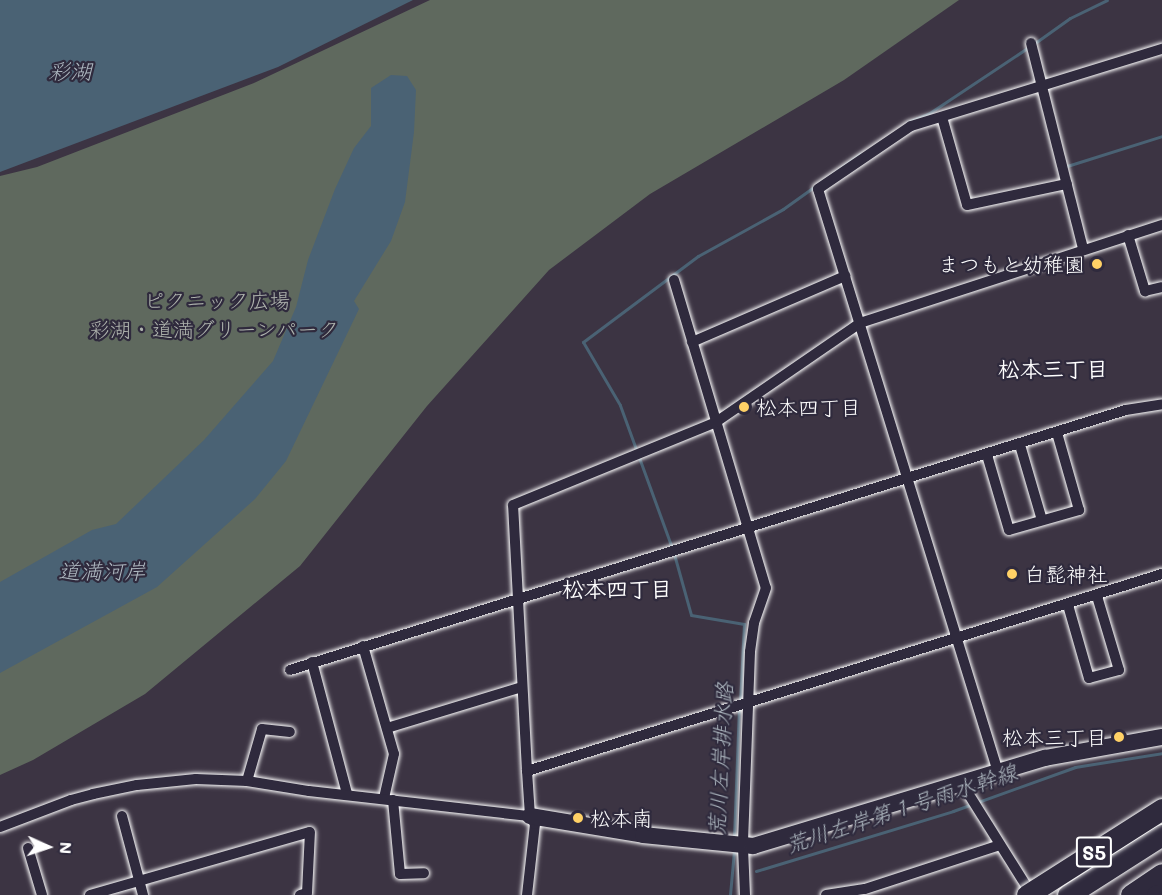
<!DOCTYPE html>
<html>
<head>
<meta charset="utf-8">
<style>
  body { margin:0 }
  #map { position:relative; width:1162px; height:895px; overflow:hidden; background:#3c3443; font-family:Mali,"Klee One",sans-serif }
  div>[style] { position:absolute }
  .green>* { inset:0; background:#5f695e }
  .water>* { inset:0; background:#4a6274 }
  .stream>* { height:3px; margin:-1.5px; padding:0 1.5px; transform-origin:1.5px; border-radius:1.5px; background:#4a6274 }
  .roads { filter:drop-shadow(0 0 2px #fff) drop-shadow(0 0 2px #fff) }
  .street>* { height:10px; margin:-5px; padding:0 5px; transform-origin:5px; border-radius:5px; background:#2f2a3d }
  .secondary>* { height:16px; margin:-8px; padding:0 8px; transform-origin:8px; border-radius:8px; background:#2f2a3d }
  .highway>* { height:21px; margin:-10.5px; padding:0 10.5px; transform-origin:10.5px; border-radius:10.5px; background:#2f2a3d }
  .bridges { filter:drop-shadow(0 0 2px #fff) drop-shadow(0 0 2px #fff) }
  .highway-bridge>* { height:21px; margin:-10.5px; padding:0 10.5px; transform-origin:10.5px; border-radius:10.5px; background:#2f2a3d }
  .dots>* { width:16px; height:16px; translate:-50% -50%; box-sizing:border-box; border:3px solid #2f2a3d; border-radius:50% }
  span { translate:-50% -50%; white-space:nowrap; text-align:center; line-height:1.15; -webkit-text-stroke:4.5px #2f2a3d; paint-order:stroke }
  .shield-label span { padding:2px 4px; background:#2f2a3d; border:2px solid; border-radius:4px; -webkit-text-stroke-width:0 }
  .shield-label { font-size:20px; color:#fff; font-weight:700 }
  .poi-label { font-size:21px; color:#fff }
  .right { translate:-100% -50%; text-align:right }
  .left { translate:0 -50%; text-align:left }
  .park-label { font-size:21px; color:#afb4ae }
  .water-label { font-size:22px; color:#aeb8c0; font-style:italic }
  .neighbourhood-label { font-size:22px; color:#fff; font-weight:700 }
  .north { position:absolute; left:18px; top:817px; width:60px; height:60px; -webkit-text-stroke:4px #2f2a3d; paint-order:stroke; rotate:93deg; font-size:16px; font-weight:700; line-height:24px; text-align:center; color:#fff }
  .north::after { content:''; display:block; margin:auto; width:21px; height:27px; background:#fff; clip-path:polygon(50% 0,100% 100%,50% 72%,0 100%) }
</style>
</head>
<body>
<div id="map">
  <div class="green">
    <div style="clip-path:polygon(430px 0,959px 0,844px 80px,650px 194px,549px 270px,427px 406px,300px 566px,145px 694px,33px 760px,0 775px,0 176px,37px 167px,254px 83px)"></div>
  </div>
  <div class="water">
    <div style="clip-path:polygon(0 0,413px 0,278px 67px,0 172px)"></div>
    <div style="clip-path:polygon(391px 75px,407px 76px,416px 90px,414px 132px,405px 202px,391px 241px,354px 301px,359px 309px,286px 461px,255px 499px,157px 587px,0 673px,0 582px,92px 530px,116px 524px,204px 440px,273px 361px,296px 307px,308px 260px,335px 189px,354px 148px,371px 126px,371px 88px)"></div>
  </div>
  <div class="stream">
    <div style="left:1035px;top:43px;width:43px;rotate:-35.5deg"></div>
    <div style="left:1070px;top:18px;width:41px;rotate:-25.9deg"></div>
    <div style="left:908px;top:122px;width:22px;rotate:-22deg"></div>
    <div style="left:928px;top:114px;width:121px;rotate:-33.6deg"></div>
    <div style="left:1067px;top:166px;width:100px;rotate:-17.5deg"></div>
    <div style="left:672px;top:548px;width:152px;rotate:-110deg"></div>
    <div style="left:620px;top:405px;width:73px;rotate:-120.4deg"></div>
    <div style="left:583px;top:342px;width:144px;rotate:-36.8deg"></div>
    <div style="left:698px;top:256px;width:97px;rotate:-28.9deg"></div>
    <div style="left:783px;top:209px;width:95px;rotate:-35.5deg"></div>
    <div style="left:674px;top:554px;width:63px;rotate:74.4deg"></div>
    <div style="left:691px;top:615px;width:54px;rotate:9.6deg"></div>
    <div style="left:744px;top:624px;width:78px;rotate:92.9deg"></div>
    <div style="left:734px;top:837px;width:128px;rotate:-87.8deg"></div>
    <div style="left:756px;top:871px;width:206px;rotate:-16.9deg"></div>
    <div style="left:953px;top:811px;width:130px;rotate:-19.8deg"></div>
    <div style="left:1075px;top:767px;width:88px;rotate:-9.1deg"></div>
    <div style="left:730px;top:895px;width:45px;rotate:-84.9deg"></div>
  </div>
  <div class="roads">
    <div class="street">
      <div style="left:1031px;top:43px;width:212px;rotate:75.8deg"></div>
      <div style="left:942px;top:117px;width:91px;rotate:74.1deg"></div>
      <div style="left:967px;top:205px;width:102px;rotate:-11.9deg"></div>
      <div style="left:1128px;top:235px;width:59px;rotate:73.1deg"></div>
      <div style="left:1145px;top:291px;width:17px;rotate:-13deg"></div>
      <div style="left:674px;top:280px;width:321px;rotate:73.4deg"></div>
      <div style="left:766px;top:588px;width:37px;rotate:109deg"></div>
      <div style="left:754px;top:623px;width:29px;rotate:98deg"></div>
      <div style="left:750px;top:652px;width:195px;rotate:92.1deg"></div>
      <div style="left:743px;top:847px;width:48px;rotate:87.6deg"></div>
      <div style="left:692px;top:342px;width:167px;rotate:-23.3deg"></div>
      <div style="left:1020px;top:445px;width:78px;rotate:73.7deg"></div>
      <div style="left:987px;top:455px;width:78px;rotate:73.7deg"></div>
      <div style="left:1009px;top:530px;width:73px;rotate:-15.9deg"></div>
      <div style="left:1079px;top:510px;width:80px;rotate:-105.9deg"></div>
      <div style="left:1068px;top:605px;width:76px;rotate:74deg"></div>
      <div style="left:1089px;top:678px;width:31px;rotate:-15deg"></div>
      <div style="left:1119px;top:670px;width:77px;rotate:-106.6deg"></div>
      <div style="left:363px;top:646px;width:112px;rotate:74deg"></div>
      <div style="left:394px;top:754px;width:45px;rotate:102.8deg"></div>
      <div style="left:312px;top:662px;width:137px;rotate:75.1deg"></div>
      <div style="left:290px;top:670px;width:875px;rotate:-17.28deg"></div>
      <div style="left:1126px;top:410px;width:36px;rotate:-9deg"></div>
      <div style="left:387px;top:728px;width:141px;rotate:-16.9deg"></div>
      <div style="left:527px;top:771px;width:665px;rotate:-17.24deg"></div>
      <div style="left:998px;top:772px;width:610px;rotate:-107.16deg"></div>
      <div style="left:818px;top:189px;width:112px;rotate:-34.1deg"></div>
      <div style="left:911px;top:126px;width:263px;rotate:-17.1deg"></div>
      <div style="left:247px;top:781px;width:54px;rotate:-73.9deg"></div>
      <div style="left:262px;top:729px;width:28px;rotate:6deg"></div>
      <div style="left:961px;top:782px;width:133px;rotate:57.9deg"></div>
      <div style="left:393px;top:800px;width:74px;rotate:84.6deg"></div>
      <div style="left:400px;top:874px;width:24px;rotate:-2deg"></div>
      <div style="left:122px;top:816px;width:82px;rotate:75.1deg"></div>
      <div style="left:0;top:827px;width:76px;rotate:-20.8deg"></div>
      <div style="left:71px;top:800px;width:23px;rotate:-15deg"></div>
      <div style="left:93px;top:794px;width:45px;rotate:-11.6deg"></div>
      <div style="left:137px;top:785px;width:59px;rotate:-5.8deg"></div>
      <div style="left:196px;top:779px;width:51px;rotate:2.2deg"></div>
      <div style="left:247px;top:781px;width:63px;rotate:9.2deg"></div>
      <div style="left:309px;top:791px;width:222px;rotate:6.5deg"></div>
      <div style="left:28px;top:848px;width:49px;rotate:73.4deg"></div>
      <div style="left:90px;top:895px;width:228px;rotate:-16deg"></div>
      <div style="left:300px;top:895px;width:7px;rotate:-16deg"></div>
      <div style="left:307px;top:893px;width:61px;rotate:-87.2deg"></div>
      <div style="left:527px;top:895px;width:71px;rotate:-83.6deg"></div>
      <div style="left:535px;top:824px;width:9px;rotate:-122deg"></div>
      <div style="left:530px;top:816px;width:45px;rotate:-93.8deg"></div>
      <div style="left:527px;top:771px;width:266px;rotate:-93deg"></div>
      <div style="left:513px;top:505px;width:219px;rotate:-22.2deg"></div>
      <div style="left:716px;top:422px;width:175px;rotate:-34.5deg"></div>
      <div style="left:860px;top:323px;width:318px;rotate:-18deg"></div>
      <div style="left:826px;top:895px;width:39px;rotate:-9deg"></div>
      <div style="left:865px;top:889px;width:142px;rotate:-18.1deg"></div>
    </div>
    <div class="secondary">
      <div style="left:530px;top:816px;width:115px;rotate:9.5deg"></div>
      <div style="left:643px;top:835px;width:111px;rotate:5.7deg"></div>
      <div style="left:753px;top:846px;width:305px;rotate:-16.8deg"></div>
      <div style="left:1045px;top:758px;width:119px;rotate:-10.2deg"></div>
    </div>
    <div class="highway">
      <div style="left:1068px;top:895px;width:112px;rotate:-32.6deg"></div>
      <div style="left:1131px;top:895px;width:37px;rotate:-34deg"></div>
      <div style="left:1157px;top:895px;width:5px"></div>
    </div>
  </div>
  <div class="bridges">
    <div class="highway-bridge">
      <div style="left:1027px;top:895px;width:160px;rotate:-32.5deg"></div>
    </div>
  </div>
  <div class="dots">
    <div style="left:1097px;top:264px;background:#ffd166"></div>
    <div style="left:744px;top:407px;background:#ffd166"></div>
    <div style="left:1012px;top:574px;background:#ffd166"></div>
    <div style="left:1119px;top:737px;background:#ffd166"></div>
    <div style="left:578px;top:818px;background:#ffd166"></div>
  </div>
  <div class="shield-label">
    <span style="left:1094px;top:852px">S5</span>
  </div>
  <div class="poi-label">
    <span class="right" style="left:1085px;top:264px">まつもと幼稚園</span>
    <span class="left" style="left:756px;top:407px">松本四丁目</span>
    <span class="left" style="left:1024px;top:574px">白髭神社</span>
    <span class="right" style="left:1107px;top:737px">松本三丁目</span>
    <span class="left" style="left:590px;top:818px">松本南</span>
  </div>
  <div class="park-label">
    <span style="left:217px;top:300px">ピクニック広場</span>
    <span style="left:214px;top:329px">彩湖・道満グリーンパーク</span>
  </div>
  <div class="water-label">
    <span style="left:70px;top:71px">彩湖</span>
    <span style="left:102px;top:571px">道満河岸</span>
    <span style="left:720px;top:759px;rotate:-87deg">荒川左岸排水路</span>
    <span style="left:901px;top:808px;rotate:-18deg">荒川左岸第１号雨水幹線</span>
  </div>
  <div class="neighbourhood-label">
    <span style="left:1053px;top:369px">松本三丁目</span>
    <span style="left:617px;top:589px">松本四丁目</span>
  </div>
  <div class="north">N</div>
</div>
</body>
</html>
